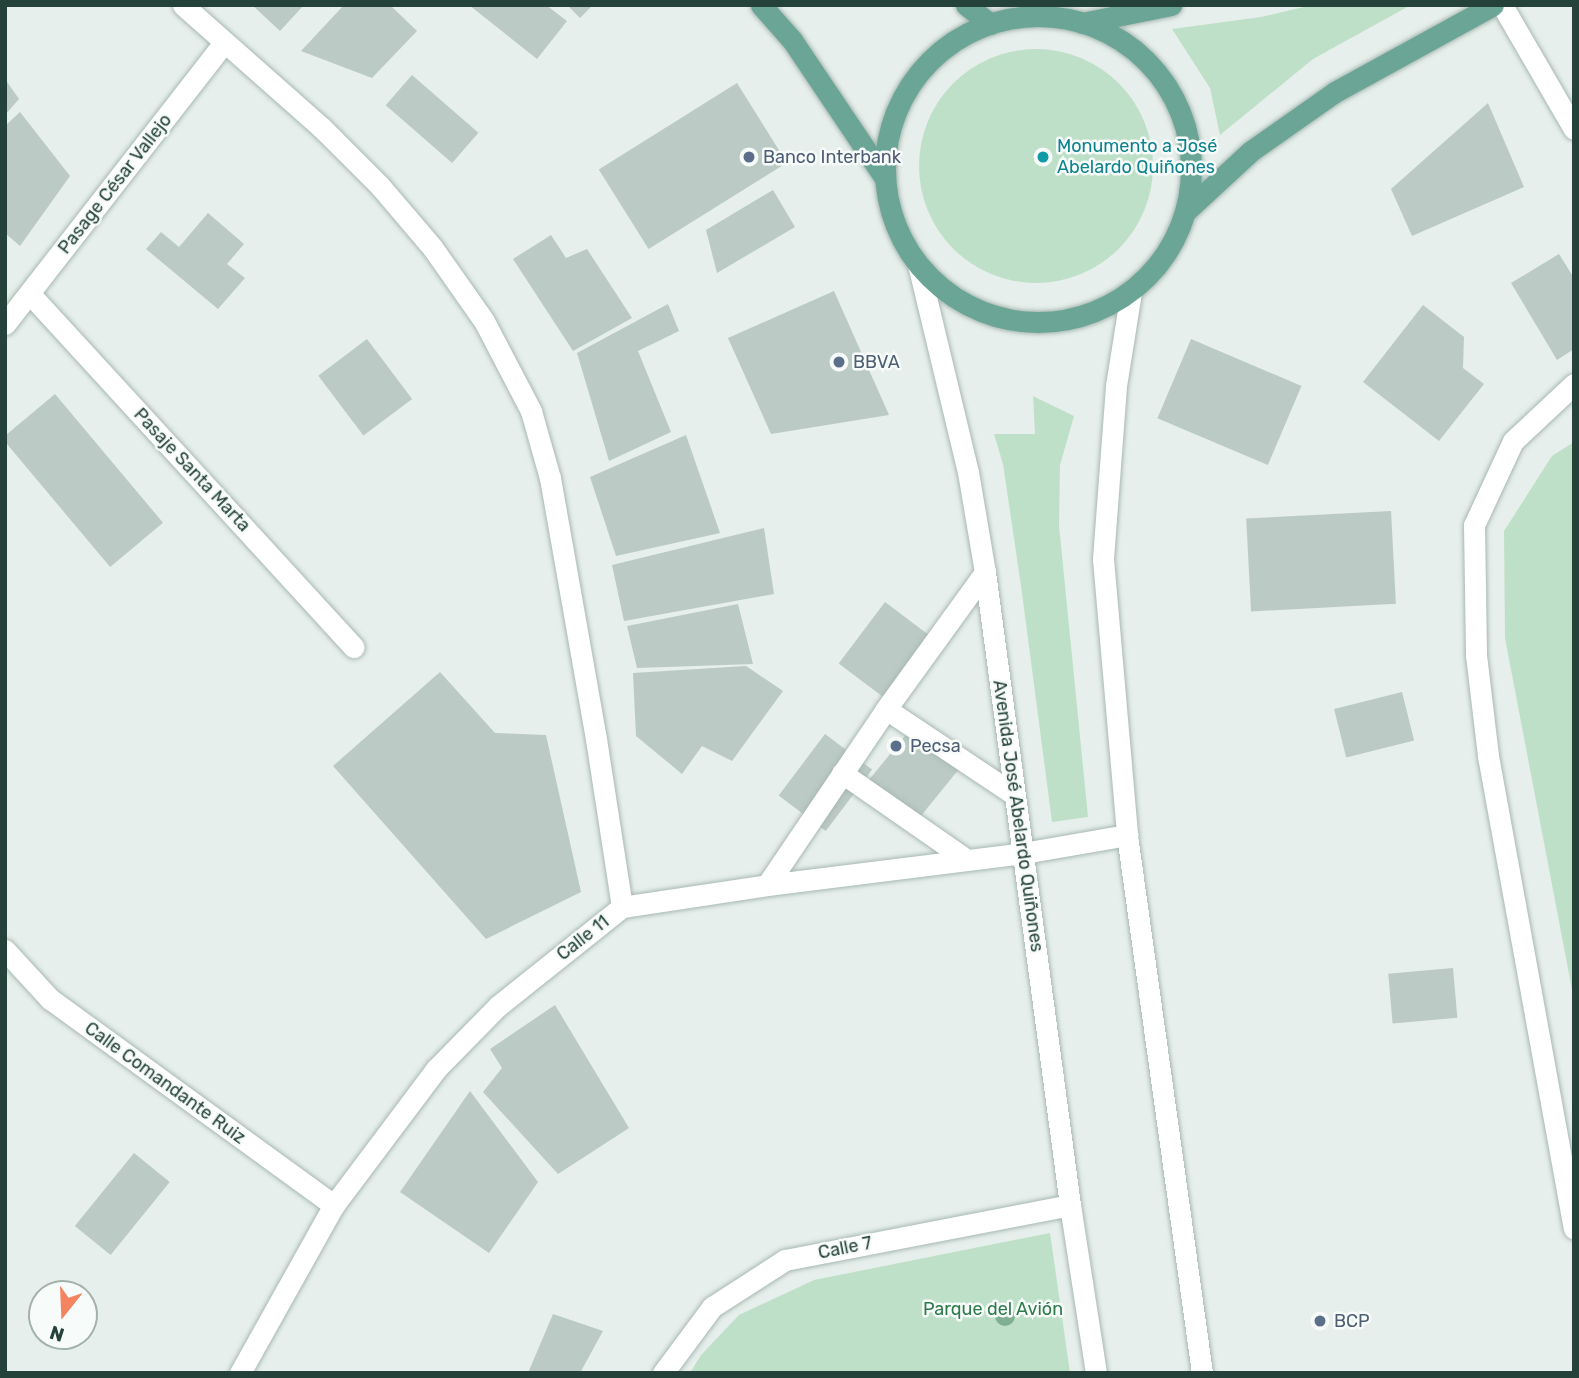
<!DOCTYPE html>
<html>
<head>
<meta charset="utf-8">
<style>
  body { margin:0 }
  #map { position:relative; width:1579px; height:1378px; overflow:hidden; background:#e6efeb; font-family:Rubik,sans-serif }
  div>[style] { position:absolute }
  .green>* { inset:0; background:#bfe0c8 }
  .round { border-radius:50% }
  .building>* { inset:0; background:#bbcac4; transform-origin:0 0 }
  .roads { filter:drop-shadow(0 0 2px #a8b8b2) drop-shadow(0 0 2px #a8b8b2) }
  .lane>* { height:21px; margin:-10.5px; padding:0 10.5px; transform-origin:10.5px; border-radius:10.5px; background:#fff }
  .street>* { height:21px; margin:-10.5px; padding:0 10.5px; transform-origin:10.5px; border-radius:10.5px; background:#fff }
  .secondary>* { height:21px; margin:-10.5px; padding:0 10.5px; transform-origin:10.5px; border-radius:10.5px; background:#fff }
  .primary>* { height:21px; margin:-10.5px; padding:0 10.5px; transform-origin:10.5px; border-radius:10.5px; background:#6aa596 }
  .primary>.ring { margin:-10.5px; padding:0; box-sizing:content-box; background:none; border:21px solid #6aa596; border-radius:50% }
  .trees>* { width:20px; height:20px; margin:-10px; border-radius:50%; background:#80af93 }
  .dots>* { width:19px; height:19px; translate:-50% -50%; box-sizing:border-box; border:4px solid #f7fbf9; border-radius:50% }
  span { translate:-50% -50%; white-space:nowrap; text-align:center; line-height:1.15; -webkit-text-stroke:5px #f7fbf9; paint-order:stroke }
  .culture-label { font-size:18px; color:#0d838f }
  .left { translate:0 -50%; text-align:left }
  .service-label { font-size:18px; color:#4e5e75 }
  .street-label { font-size:18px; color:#24423a }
  .park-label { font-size:18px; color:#2d7a4b }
  .frame { position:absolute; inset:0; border:7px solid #24423a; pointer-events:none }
  .north { position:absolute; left:28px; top:1280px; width:70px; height:70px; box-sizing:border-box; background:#f7fbf9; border:2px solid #a3b1ad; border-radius:50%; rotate:198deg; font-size:19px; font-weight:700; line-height:28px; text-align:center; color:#24423a }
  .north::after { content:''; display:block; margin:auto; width:24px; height:32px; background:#f4845f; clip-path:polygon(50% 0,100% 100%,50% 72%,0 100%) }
</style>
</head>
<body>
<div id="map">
  <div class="green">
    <div style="clip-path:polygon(1312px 5px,1411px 5px,1313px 59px,1220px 135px,1210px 88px,1172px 29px,1261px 17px)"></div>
    <div class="round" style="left:919px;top:49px;width:234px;height:234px"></div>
    <div style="clip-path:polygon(1033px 396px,1074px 416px,1060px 465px,1059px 525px,1088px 817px,1052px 822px,1022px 593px,1003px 464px,994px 434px,1035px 434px)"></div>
    <div style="clip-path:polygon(1574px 442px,1574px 1000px,1505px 638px,1504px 531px,1552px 456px)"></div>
    <div style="clip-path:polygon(1050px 1233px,1070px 1373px,690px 1373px,701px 1355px,739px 1315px,814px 1280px)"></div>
  </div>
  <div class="building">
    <div style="clip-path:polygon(252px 5px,304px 5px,280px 31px)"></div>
    <div style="clip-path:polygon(344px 5px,390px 5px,417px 31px,372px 78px,301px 51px)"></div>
    <div style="clip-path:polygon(469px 5px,546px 5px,567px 21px,537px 59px)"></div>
    <div style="clip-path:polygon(567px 5px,593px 5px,580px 18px)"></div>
    <div style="left:412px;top:75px;width:88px;height:40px;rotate:41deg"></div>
    <div style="clip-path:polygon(5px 79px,19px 99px,5px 115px)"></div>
    <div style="left:737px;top:83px;width:94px;height:163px;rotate:58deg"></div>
    <div style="clip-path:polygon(1488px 103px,1524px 187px,1412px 236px,1391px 189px)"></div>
    <div style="clip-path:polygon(20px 112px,70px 176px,20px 246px,5px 233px,5px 126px)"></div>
    <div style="clip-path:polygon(773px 190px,795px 227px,717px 273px,706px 230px)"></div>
    <div style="clip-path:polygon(208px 213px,244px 244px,227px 264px,245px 278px,218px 309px,146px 249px,161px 232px,179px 247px)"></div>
    <div style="clip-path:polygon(551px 235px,566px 258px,587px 249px,632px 318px,573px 351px,513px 259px)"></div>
    <div style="clip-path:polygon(1559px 254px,1574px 278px,1574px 349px,1557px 360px,1511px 283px)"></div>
    <div style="clip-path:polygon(834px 291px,889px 415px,771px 434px,728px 338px)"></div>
    <div style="clip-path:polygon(668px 304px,679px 331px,638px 351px,671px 432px,609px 461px,577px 353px)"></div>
    <div style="clip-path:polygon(1423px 305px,1464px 337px,1463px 368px,1484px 384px,1439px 441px,1363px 382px)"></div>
    <div style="left:367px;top:339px;width:75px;height:61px;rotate:53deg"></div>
    <div style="left:1191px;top:339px;width:120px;height:86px;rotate:23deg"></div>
    <div style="left:55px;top:394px;width:168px;height:69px;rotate:50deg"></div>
    <div style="clip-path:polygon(686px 435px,720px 533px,616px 556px,590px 477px)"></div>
    <div style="left:1391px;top:511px;width:93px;height:145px;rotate:87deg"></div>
    <div style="clip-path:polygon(764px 528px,774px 594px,624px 621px,612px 565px)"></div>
    <div style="left:885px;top:602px;width:64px;height:77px;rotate:37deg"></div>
    <div style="clip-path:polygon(738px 604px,753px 664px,637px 668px,627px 626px)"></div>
    <div style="clip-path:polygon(746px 666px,783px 691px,732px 761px,702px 746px,682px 774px,636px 736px,633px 673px)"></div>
    <div style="clip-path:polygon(440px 672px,495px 733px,546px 735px,581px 892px,486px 939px,333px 766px)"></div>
    <div style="left:1402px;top:692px;width:50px;height:70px;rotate:76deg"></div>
    <div style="left:916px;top:722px;width:63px;height:78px;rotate:39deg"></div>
    <div style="left:825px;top:734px;width:59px;height:77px;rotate:37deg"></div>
    <div style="left:1453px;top:968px;width:50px;height:65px;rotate:85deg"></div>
    <div style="clip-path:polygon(555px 1005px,629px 1128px,558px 1174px,483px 1092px,502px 1068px,490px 1049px)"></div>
    <div style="clip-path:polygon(470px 1091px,538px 1182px,489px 1253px,400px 1192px)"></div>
    <div style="left:134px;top:1153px;width:46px;height:94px;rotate:39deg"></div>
    <div style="clip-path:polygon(553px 1314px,603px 1331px,580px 1373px,528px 1373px)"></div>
  </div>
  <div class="roads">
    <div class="lane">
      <div style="left:886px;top:709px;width:155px;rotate:33.7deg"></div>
      <div style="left:842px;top:773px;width:152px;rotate:34.8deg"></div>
      <div style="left:767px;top:885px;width:212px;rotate:-55.9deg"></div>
      <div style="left:886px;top:709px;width:169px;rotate:-54.1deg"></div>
    </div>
    <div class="street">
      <div style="left:183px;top:5px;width:184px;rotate:41.5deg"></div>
      <div style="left:321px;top:127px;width:83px;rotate:45deg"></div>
      <div style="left:380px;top:186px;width:80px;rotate:49.6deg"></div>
      <div style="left:432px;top:247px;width:90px;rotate:54.9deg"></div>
      <div style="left:484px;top:321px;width:102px;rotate:62.4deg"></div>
      <div style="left:531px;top:411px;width:70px;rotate:74.2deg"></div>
      <div style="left:550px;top:478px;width:265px;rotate:80deg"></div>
      <div style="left:596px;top:739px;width:170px;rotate:81.2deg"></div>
      <div style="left:1502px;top:5px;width:143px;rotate:59.9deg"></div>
      <div style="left:30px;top:294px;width:479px;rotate:47.5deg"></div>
      <div style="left:5px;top:324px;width:356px;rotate:-52.1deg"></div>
      <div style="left:1574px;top:384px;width:83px;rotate:136.9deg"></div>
      <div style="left:1513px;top:441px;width:93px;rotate:114.9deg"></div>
      <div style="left:1474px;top:525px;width:130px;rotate:89.1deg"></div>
      <div style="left:1476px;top:655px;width:102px;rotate:83.2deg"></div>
      <div style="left:1488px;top:756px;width:480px;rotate:79.7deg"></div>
      <div style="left:5px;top:950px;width:67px;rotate:47.4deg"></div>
      <div style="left:50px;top:999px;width:351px;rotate:36deg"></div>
      <div style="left:240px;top:1373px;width:193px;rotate:-60.8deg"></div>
      <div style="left:334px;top:1205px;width:170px;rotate:-53.1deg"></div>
      <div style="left:436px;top:1069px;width:88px;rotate:-45.5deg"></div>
      <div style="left:498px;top:1006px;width:159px;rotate:-38.6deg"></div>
      <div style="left:622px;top:907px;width:147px;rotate:-8.6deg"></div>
      <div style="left:767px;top:885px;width:258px;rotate:-7.1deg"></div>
      <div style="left:1023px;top:853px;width:106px;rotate:-9.8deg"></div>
      <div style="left:663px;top:1373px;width:82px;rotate:-53.4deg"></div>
      <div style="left:712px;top:1307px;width:87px;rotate:-32.8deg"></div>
      <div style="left:785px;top:1260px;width:290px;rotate:-10.9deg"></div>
    </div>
    <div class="secondary">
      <div style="left:918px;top:264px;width:214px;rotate:76.5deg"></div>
      <div style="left:968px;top:472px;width:101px;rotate:80.4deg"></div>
      <div style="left:985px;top:572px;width:639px;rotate:82.35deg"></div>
      <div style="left:1070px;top:1205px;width:170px;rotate:81.2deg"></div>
      <div style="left:1131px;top:292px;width:95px;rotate:99.1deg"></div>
      <div style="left:1116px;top:386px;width:173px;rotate:94.3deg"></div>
      <div style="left:1103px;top:559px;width:277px;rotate:85deg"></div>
      <div style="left:1127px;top:835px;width:543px;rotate:82.06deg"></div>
    </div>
    <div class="primary">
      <div style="left:761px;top:5px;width:47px;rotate:48.5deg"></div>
      <div style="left:792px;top:40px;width:165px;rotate:56.1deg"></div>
      <div style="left:966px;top:5px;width:31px;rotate:38deg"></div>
      <div class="ring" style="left:885px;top:16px;width:285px;height:285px"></div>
      <div style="left:1082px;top:23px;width:91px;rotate:-11.4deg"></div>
      <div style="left:1186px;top:211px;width:88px;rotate:-42.7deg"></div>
      <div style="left:1251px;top:151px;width:103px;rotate:-35.1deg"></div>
      <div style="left:1335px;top:92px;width:180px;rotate:-28.8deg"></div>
    </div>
  </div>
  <div class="trees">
    <div style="left:1005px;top:1316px"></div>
  </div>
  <div class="dots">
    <div style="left:749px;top:157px;background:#5c6f8a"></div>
    <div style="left:1043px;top:157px;background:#0f9aa8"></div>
    <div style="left:839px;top:362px;background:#5c6f8a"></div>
    <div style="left:896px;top:746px;background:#5c6f8a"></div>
    <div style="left:1320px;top:1321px;background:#5c6f8a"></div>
  </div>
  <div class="culture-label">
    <span class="left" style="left:1057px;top:157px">Monumento a José<br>Abelardo Quiñones</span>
  </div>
  <div class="service-label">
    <span class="left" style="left:763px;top:157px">Banco Interbank</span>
    <span class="left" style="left:853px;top:362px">BBVA</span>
    <span class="left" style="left:910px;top:746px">Pecsa</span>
    <span class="left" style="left:1334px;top:1321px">BCP</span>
  </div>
  <div class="street-label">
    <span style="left:115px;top:184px;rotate:-52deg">Pasage César Vallejo</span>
    <span style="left:192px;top:470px;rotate:47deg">Pasaje Santa Marta</span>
    <span style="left:1018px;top:816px;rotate:82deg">Avenida José Abelardo Quiñones</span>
    <span style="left:583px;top:938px;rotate:-38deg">Calle 11</span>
    <span style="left:165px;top:1083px;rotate:36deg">Calle Comandante Ruiz</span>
    <span style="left:845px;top:1248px;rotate:-11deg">Calle 7</span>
  </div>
  <div class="park-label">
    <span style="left:993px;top:1309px">Parque del Avión</span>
  </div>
  <div class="frame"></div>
  <div class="north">N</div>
</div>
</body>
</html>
